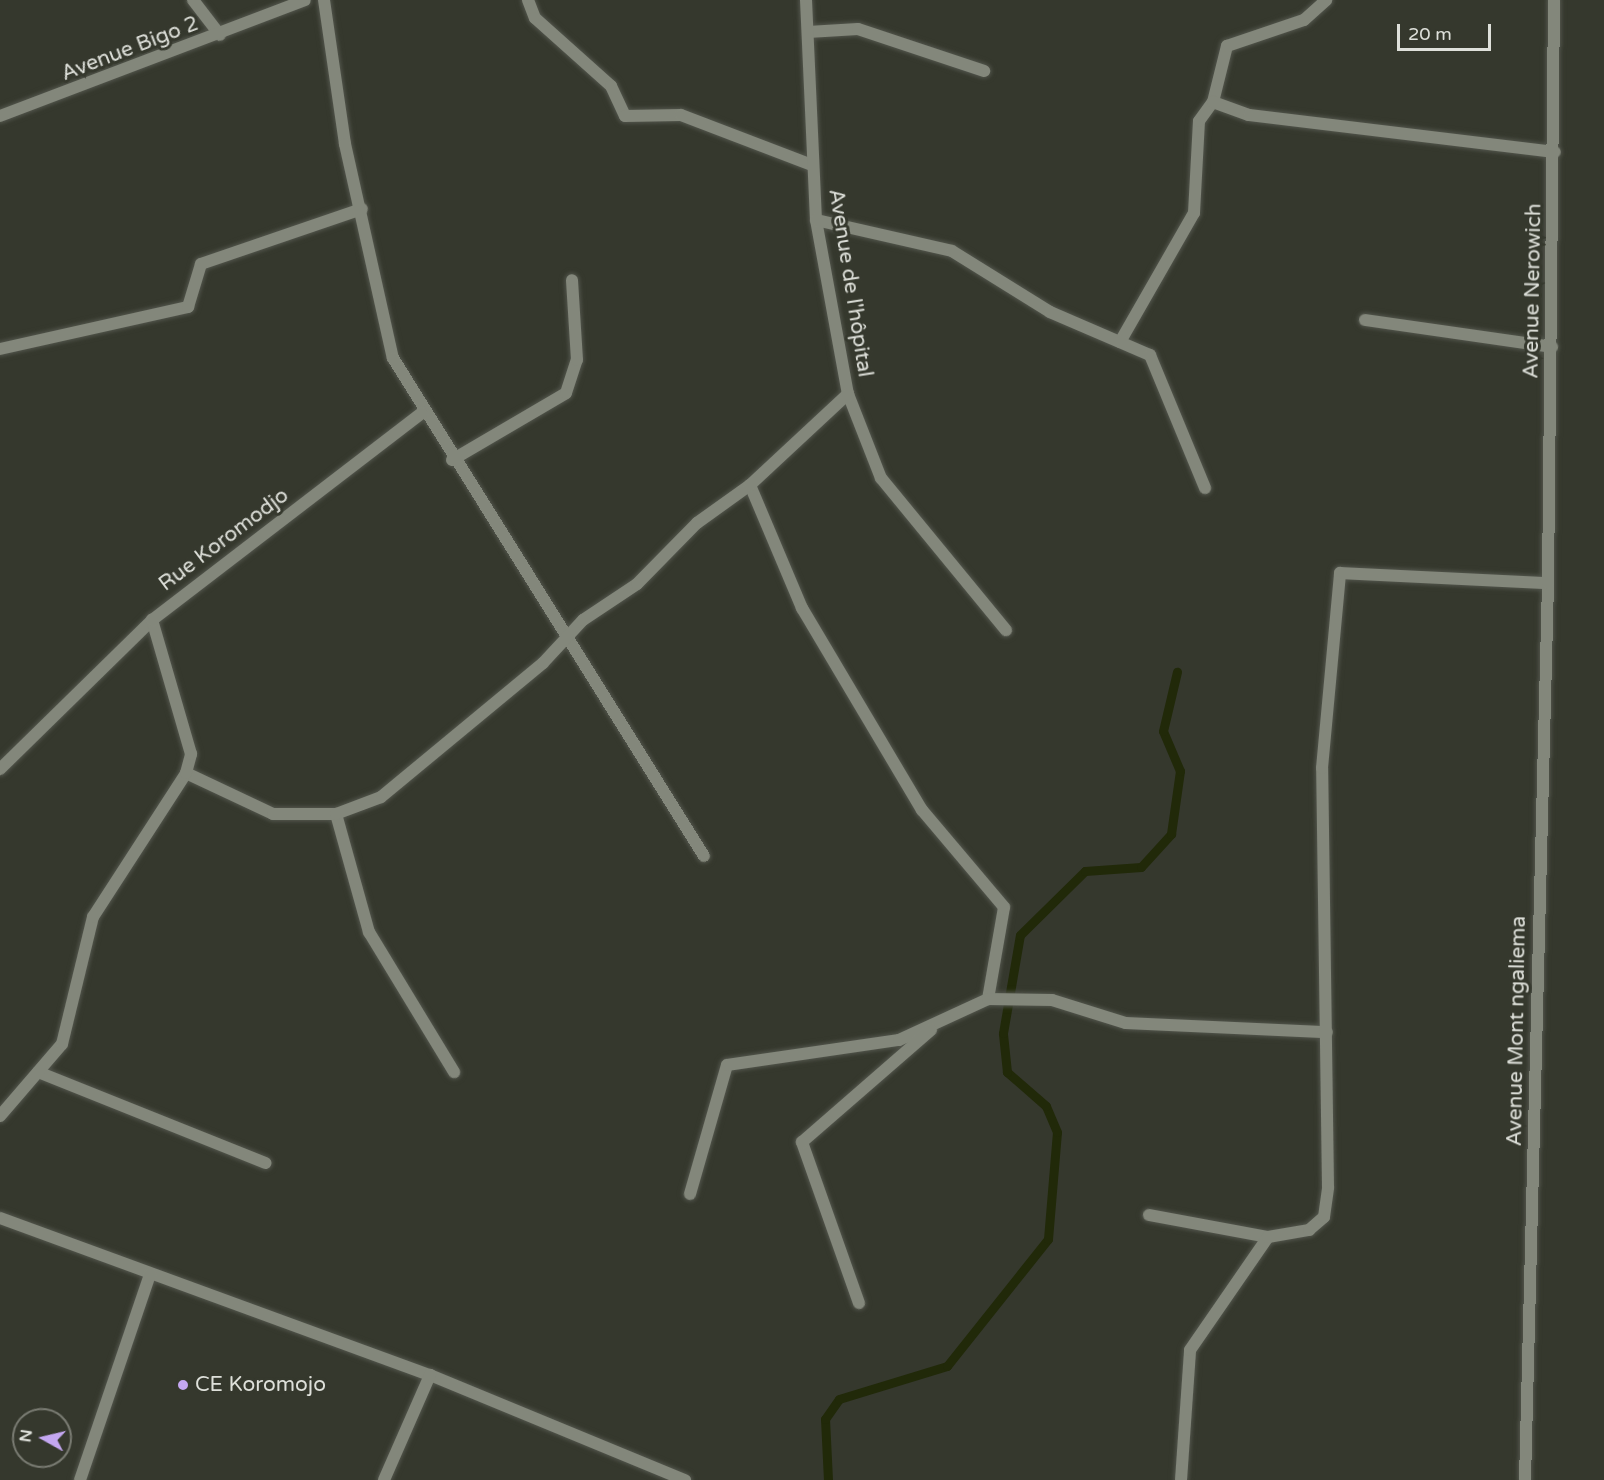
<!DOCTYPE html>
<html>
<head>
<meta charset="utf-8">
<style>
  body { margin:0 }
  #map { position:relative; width:1604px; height:1480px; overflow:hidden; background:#35382d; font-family:"Varela Round",sans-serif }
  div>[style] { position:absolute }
  .stream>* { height:9px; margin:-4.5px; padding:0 4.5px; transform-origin:4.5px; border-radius:4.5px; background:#212909 }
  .roads { filter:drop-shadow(0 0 2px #52554c) drop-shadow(0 0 2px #52554c) }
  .service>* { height:12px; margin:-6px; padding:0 6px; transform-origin:6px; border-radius:6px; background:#83877b }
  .minor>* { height:12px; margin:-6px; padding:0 6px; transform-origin:6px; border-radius:6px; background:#83877b }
  .tertiary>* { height:12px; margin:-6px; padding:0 6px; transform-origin:6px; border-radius:6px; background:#83877b }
  .dots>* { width:16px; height:16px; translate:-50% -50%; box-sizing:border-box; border:3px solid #35382d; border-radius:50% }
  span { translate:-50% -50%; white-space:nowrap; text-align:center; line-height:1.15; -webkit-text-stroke:6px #35382d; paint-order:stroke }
  .street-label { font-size:21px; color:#dee0da }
  .poi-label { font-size:21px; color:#dee0da }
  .left { translate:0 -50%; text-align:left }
  .north { position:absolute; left:12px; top:1408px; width:60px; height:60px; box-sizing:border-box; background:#35382d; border:2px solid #797b72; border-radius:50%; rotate:278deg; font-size:16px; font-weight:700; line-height:24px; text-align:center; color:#dee0da }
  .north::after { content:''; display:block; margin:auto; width:21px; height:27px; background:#c4a7f1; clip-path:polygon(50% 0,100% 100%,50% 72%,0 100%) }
  .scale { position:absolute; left:1397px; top:24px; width:94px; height:27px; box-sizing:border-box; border:3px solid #dee0da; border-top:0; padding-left:8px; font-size:18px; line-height:21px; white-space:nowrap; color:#dee0da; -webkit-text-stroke:4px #35382d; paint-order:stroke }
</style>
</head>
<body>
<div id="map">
  <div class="stream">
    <div style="left:828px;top:1480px;width:61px;rotate:-92.8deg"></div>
    <div style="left:825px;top:1419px;width:24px;rotate:-55deg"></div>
    <div style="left:839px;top:1399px;width:113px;rotate:-17deg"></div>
    <div style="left:947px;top:1366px;width:162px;rotate:-51.5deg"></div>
    <div style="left:1048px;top:1239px;width:107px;rotate:-85.2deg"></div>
    <div style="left:1057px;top:1132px;width:28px;rotate:-113deg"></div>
    <div style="left:1046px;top:1106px;width:52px;rotate:-138.9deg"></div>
    <div style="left:1007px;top:1072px;width:39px;rotate:-96deg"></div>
    <div style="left:1003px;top:1033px;width:99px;rotate:-80.2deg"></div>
    <div style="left:1020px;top:935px;width:91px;rotate:-44.6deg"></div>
    <div style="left:1085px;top:871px;width:56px;rotate:-4.1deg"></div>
    <div style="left:1141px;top:867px;width:45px;rotate:-47.7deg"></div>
    <div style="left:1171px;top:834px;width:64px;rotate:-81.9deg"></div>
    <div style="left:1180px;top:771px;width:43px;rotate:-113deg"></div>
    <div style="left:1163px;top:731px;width:61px;rotate:-76.7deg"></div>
  </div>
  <div class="roads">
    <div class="service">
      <div style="left:193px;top:0;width:44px;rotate:52.4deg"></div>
      <div style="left:528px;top:0;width:19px;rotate:69deg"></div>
      <div style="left:535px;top:18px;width:102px;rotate:41.8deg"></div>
      <div style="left:611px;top:86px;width:33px;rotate:65deg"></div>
      <div style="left:625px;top:116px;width:56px;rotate:-1deg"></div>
      <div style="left:681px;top:115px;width:140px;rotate:20.9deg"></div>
      <div style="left:808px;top:32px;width:50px;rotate:-3.4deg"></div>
      <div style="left:858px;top:29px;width:133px;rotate:18.4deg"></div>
      <div style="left:1213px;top:102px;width:58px;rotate:-76deg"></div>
      <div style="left:1227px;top:46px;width:81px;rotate:-18.7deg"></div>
      <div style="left:1304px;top:20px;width:30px;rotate:-42deg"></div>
      <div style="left:1365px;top:320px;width:189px;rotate:8.2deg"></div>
      <div style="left:1120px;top:342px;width:149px;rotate:-60.2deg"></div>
      <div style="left:1194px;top:213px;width:92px;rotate:-86.9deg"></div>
      <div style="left:1199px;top:121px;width:24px;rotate:-54deg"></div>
      <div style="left:1213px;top:102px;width:38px;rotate:20deg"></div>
      <div style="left:0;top:349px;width:193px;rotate:-12.6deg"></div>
      <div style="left:188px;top:307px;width:45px;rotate:-73.2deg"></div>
      <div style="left:201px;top:264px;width:170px;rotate:-18.9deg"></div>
      <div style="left:452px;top:460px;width:132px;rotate:-30.4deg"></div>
      <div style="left:566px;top:393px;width:35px;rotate:-72deg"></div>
      <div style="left:577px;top:360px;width:80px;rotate:-93.6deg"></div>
      <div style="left:336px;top:814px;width:123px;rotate:74.4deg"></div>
      <div style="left:369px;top:932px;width:164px;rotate:58.7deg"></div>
      <div style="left:988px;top:999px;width:93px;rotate:-80.1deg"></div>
      <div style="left:38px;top:1072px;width:245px;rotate:21.8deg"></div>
      <div style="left:690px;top:1194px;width:134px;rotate:-74deg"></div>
      <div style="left:727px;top:1065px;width:174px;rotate:-8.3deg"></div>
      <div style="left:899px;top:1040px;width:98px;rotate:-24.7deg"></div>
      <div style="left:988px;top:999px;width:64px;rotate:0.9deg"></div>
      <div style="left:1052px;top:1000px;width:77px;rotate:17.3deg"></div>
      <div style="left:1126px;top:1023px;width:201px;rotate:2.6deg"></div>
      <div style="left:1149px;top:1215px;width:121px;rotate:10.5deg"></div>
      <div style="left:859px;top:1303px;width:171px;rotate:-109.5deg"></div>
      <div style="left:802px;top:1142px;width:171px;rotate:-41deg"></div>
    </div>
    <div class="minor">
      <div style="left:324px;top:0;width:146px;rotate:81.7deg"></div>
      <div style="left:345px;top:144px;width:219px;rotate:77.4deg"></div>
      <div style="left:393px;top:358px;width:587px;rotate:58.02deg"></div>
      <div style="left:806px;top:0;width:220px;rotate:87.4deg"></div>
      <div style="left:816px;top:220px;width:177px;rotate:79.6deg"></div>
      <div style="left:848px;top:394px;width:90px;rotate:68.6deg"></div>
      <div style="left:881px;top:478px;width:197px;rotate:50.6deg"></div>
      <div style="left:1249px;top:115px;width:308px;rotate:6.9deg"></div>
      <div style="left:816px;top:220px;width:139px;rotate:12.8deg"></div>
      <div style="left:952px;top:251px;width:115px;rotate:31.9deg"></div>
      <div style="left:1050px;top:312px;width:109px;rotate:23.3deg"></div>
      <div style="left:1150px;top:355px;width:144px;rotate:67.5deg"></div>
      <div style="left:750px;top:485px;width:134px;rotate:67.1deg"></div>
      <div style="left:802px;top:608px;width:235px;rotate:59.3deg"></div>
      <div style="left:922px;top:810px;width:127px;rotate:49.8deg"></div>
      <div style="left:0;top:769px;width:213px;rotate:-44.4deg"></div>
      <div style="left:186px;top:773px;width:96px;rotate:25.2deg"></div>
      <div style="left:273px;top:814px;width:63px"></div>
      <div style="left:336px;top:814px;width:48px;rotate:-20.7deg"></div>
      <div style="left:381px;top:797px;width:210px;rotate:-39.6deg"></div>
      <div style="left:543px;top:663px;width:59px;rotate:-47.1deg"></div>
      <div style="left:583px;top:620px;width:65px;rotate:-33.7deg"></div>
      <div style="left:637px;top:584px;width:86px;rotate:-45.5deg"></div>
      <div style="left:697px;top:523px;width:65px;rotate:-35.6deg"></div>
      <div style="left:750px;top:485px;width:134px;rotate:-42.9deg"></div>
      <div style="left:0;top:1116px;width:95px;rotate:-49.3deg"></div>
      <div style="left:62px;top:1044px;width:131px;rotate:-76.3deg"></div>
      <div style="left:93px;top:917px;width:171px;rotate:-57.1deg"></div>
      <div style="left:186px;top:773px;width:20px;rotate:-75deg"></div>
      <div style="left:191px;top:754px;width:140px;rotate:-106.2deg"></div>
      <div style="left:152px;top:620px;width:340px;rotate:-37.5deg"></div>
      <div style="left:0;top:1218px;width:458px;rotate:20.1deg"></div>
      <div style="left:430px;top:1375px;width:276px;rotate:22.4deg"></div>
      <div style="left:80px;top:1480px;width:218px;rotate:-71.2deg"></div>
      <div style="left:384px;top:1480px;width:115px;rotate:-66.3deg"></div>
      <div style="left:1181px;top:1480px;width:130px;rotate:-86deg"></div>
      <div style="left:1190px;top:1350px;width:137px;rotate:-55.4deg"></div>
      <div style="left:1268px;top:1237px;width:42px;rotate:-9.7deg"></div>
      <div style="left:1309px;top:1230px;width:20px;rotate:-41deg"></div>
      <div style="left:1324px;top:1217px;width:30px;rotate:-82deg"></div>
      <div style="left:1328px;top:1187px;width:419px;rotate:-90.8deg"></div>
      <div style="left:1322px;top:768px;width:196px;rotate:-84.7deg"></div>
      <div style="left:1340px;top:573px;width:208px;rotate:2.8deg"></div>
      <div style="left:1525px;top:1480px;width:897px;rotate:-88.53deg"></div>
      <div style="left:1548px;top:583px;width:583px;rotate:-89.41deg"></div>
    </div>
    <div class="tertiary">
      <div style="left:0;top:116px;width:326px;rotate:-20.8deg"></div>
    </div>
  </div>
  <div class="dots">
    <div style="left:183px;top:1385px;background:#c4a7f1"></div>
  </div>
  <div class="street-label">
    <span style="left:130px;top:49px;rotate:-21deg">Avenue Bigo 2</span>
    <span style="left:850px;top:283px;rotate:81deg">Avenue de l'hôpital</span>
    <span style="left:1533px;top:291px;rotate:-89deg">Avenue Nerowich</span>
    <span style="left:224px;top:540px;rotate:-37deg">Rue Koromodjo</span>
    <span style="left:1517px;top:1031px;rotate:-89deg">Avenue Mont ngaliema</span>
  </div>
  <div class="poi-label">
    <span class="left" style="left:195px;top:1385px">CE Koromojo</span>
  </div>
  <div class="north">N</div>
  <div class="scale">20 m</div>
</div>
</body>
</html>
